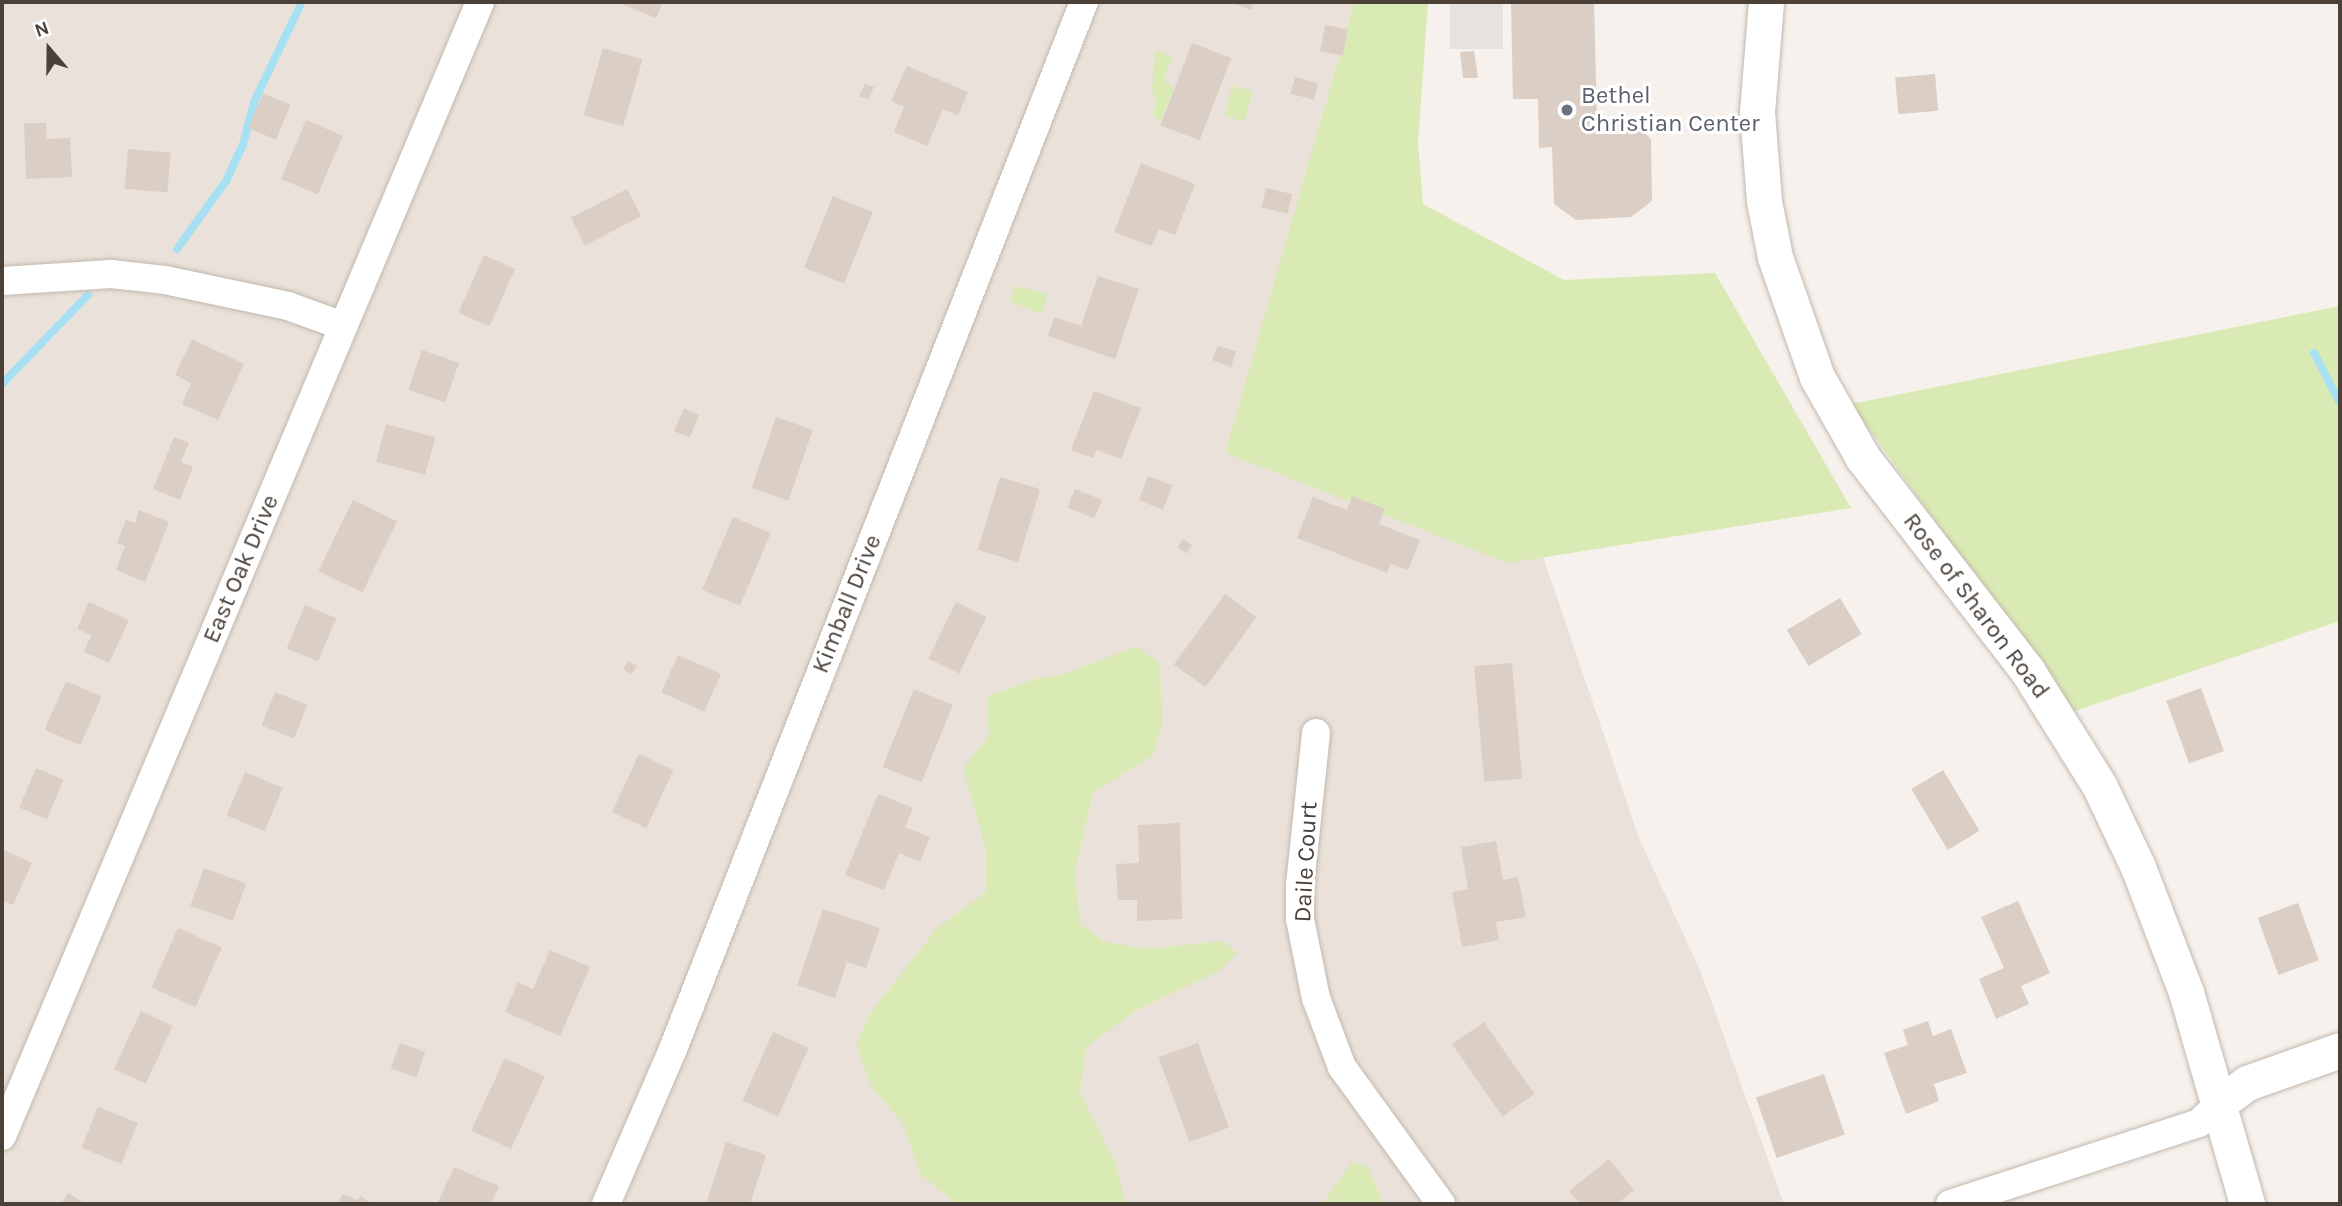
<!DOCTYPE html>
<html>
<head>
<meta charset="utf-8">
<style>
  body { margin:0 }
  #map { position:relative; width:2342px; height:1206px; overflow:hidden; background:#f6f1ec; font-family:Karla,sans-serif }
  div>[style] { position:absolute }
  .residential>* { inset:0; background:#eae2da }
  .green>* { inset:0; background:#daeab4; transform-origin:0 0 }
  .parking>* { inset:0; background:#e5e2e0; transform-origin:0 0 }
  .stream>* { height:8px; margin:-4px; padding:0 4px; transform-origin:4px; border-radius:4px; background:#a8e0f3 }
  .building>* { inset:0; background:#dbcec4; transform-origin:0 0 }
  .roads { filter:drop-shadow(0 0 2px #c2b8ae) drop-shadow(0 0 2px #c2b8ae) }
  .minor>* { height:28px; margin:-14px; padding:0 14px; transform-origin:14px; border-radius:14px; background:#fff }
  .tertiary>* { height:35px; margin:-17.5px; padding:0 17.5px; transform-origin:17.5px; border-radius:17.5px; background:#fff }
  .dots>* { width:19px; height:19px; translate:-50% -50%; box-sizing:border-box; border:4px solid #fff; border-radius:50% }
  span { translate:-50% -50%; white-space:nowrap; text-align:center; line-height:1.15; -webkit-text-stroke:6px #fff; paint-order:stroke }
  .worship-label { font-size:24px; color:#5b616d }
  .left { translate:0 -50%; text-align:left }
  .street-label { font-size:24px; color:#4b4139 }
  .frame { position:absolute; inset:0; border:4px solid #4b4139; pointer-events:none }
  .north { position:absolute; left:14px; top:14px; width:70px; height:70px; -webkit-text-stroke:5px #fff; paint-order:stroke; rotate:340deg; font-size:19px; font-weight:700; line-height:28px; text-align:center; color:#4b4139 }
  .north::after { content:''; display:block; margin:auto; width:24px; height:32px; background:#4b4139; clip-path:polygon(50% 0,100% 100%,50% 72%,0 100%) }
</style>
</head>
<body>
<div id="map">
  <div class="residential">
    <div style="clip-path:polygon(2px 2px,1354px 2px,1639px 838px,1700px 970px,1784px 1204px,2px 1204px)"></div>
  </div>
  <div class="green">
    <div style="clip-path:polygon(1355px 2px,1428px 2px,1418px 142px,1423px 204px,1564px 280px,1715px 273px,1851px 508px,1508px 563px,1225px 453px)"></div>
    <div style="clip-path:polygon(1155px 50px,1172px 57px,1164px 81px,1174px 88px,1160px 123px,1152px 113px,1157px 103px,1152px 90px)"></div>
    <div style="left:1232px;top:86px;width:21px;height:31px;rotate:14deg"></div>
    <div style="clip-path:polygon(1015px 286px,1048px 294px,1042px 314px,1009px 301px)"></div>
    <div style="clip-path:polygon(2340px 306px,2340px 621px,2072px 712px,1851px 404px)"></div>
    <div style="clip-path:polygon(1137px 646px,1160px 664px,1162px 723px,1153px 755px,1093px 793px,1075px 871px,1080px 924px,1105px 942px,1147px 949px,1223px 941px,1237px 953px,1219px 971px,1137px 1010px,1086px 1047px,1080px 1093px,1115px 1163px,1126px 1204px,956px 1204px,920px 1174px,903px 1124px,871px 1086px,856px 1045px,868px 1016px,937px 928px,986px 892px,986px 849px,963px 768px,989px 736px,987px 696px,1038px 678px,1062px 675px)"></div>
    <div style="clip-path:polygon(1352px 1162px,1368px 1167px,1384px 1204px,1322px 1204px)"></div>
  </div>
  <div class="parking">
    <div style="left:1450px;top:2px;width:53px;height:47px"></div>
  </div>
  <div class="stream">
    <div style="left:177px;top:249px;width:84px;rotate:-54.2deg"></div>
    <div style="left:226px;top:181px;width:40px;rotate:-65deg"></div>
    <div style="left:243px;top:145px;width:44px;rotate:-75.7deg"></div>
    <div style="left:254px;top:102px;width:111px;rotate:-64.4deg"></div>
    <div style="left:2314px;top:353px;width:56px;rotate:62.5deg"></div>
    <div style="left:2px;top:384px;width:124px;rotate:-46deg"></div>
  </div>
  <div class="building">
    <div style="clip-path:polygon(617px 2px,663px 2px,656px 18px)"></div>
    <div style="clip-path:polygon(1230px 2px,1254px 2px,1251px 10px)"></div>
    <div style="clip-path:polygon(1511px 2px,1594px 2px,1597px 122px,1632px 121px,1651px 139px,1652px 201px,1631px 217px,1576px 220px,1554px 204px,1552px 147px,1539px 148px,1538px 99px,1513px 99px)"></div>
    <div style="left:1325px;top:25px;width:23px;height:27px;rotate:10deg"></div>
    <div style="left:1192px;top:43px;width:42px;height:88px;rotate:21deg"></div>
    <div style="left:603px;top:48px;width:41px;height:70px;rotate:16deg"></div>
    <div style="clip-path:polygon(1474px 51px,1478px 78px,1463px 78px,1460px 52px)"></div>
    <div style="clip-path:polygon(907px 66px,968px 92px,958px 116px,943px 109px,927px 146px,894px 132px,904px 107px,891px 101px)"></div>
    <div style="left:1935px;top:74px;width:37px;height:40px;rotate:85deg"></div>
    <div style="left:1295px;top:77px;width:24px;height:17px;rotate:15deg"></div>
    <div style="clip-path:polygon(865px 84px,874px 87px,868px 99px,859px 96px)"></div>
    <div style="left:263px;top:93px;width:30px;height:38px;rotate:23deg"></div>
    <div style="left:306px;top:120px;width:40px;height:64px;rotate:23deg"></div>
    <div style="clip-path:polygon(24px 123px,46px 123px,47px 139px,70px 138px,72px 177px,26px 179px)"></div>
    <div style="left:128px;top:149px;width:43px;height:40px;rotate:5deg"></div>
    <div style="clip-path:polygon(1141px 163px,1195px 184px,1175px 235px,1159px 229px,1151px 246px,1114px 232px)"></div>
    <div style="left:1266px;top:188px;width:27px;height:20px;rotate:13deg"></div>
    <div style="left:627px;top:189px;width:31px;height:63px;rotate:63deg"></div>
    <div style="left:833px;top:196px;width:43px;height:77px;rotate:22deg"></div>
    <div style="left:484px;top:255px;width:34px;height:63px;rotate:24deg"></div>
    <div style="clip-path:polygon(1098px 276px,1139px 289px,1115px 359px,1048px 336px,1054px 317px,1081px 326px)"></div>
    <div style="clip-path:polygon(192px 339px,244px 364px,218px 420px,182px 404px,191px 383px,175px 375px)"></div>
    <div style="clip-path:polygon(1218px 346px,1236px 351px,1231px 367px,1212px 360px)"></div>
    <div style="left:422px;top:350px;width:39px;height:42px;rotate:19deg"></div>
    <div style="clip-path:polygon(1094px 391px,1141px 408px,1121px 459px,1097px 450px,1093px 458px,1071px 450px)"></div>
    <div style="left:684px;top:408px;width:17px;height:25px;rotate:24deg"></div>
    <div style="left:776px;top:417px;width:39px;height:75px;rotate:19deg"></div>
    <div style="left:386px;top:424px;width:51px;height:39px;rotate:15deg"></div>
    <div style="clip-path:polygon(174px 437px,189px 443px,181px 462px,193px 467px,180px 500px,153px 489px)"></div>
    <div style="left:1148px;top:476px;width:26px;height:26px;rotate:21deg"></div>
    <div style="left:1000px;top:477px;width:42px;height:76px;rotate:17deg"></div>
    <div style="left:1075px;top:489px;width:29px;height:20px;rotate:22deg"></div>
    <div style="clip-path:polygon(1352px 496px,1385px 509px,1379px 524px,1420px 540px,1408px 570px,1391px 564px,1387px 573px,1297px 538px,1313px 497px,1347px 510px)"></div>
    <div style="left:353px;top:500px;width:49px;height:79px;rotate:26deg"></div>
    <div style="clip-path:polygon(139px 510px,169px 522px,145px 582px,116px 570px,125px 546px,117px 543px,126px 520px,135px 523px)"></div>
    <div style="left:733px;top:517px;width:41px;height:79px;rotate:23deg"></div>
    <div style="left:1183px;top:539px;width:11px;height:10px;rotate:34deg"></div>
    <div style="left:1225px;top:594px;width:39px;height:87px;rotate:36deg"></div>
    <div style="left:1840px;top:598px;width:42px;height:62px;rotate:59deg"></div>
    <div style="clip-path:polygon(89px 602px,129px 620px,109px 663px,84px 652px,91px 635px,77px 629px)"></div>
    <div style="left:956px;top:602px;width:34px;height:63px;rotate:26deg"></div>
    <div style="left:305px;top:605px;width:34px;height:47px;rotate:23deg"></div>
    <div style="left:678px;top:655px;width:47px;height:41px;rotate:24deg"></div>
    <div style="left:628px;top:661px;width:10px;height:10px;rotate:29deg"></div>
    <div style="left:1512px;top:663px;width:116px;height:38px;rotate:85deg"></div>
    <div style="left:66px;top:681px;width:39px;height:53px;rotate:24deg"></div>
    <div style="left:2201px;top:688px;width:67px;height:37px;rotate:70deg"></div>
    <div style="left:914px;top:689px;width:42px;height:84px;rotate:22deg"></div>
    <div style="left:275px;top:692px;width:35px;height:36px;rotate:22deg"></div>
    <div style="left:639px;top:754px;width:38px;height:64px;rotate:25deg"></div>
    <div style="left:36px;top:768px;width:30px;height:43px;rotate:23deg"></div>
    <div style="left:1943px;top:770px;width:71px;height:37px;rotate:59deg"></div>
    <div style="left:245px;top:772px;width:41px;height:47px;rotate:23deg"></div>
    <div style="clip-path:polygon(878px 794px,913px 808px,905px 827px,930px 837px,920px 862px,899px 853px,884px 890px,845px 875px)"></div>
    <div style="clip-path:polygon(1180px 823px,1182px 919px,1137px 921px,1137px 900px,1118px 900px,1116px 864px,1139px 863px,1138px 825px)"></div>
    <div style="clip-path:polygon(1496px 841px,1503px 880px,1518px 877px,1526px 917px,1496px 922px,1499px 940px,1462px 947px,1452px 892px,1468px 889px,1461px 847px)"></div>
    <div style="clip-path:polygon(2px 849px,32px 863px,13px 905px,2px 900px)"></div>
    <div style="left:204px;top:868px;width:45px;height:40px;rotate:20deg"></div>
    <div style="clip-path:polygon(2018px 901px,2050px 973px,2021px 986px,2029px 1004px,1996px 1019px,1979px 979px,2004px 968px,1981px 917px)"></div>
    <div style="left:2298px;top:903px;width:61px;height:43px;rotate:70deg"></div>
    <div style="clip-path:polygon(823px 909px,880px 928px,866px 968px,847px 962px,835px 998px,797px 985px)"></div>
    <div style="left:178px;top:928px;width:48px;height:65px;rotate:24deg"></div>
    <div style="clip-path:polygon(550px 950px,590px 967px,560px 1036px,505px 1012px,518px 982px,533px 989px)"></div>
    <div style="left:141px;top:1011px;width:35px;height:64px;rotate:25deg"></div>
    <div style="clip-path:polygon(1928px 1021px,1933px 1036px,1951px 1029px,1967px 1073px,1934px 1084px,1939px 1101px,1906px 1114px,1884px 1053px,1908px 1045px,1903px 1030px)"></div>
    <div style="left:1484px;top:1022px;width:88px;height:39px;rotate:55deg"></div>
    <div style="left:773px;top:1032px;width:39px;height:75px;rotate:24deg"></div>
    <div style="left:400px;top:1043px;width:27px;height:27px;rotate:20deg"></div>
    <div style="left:1198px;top:1043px;width:90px;height:42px;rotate:70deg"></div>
    <div style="left:505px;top:1058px;width:44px;height:80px;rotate:25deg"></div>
    <div style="left:1824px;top:1074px;width:64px;height:72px;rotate:71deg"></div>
    <div style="left:98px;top:1107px;width:43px;height:44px;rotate:22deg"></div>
    <div style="clip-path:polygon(726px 1142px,766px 1155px,750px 1204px,706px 1204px)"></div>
    <div style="clip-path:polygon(1609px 1159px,1634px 1190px,1617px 1204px,1580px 1204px,1569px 1191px)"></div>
    <div style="clip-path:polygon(454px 1167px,499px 1186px,491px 1204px,437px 1204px)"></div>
    <div style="clip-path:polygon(68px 1193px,86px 1204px,61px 1204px)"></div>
    <div style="clip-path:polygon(342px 1194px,358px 1200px,360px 1196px,373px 1204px,338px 1204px)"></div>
  </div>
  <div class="roads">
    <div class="minor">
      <div style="left:2px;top:281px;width:109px;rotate:-3.7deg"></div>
      <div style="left:111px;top:274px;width:54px;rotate:6.3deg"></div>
      <div style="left:165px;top:280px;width:126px;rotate:11.9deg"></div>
      <div style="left:288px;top:306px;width:59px;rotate:20deg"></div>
      <div style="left:1316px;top:733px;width:152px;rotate:96deg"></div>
      <div style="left:1300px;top:884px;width:35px;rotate:90deg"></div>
      <div style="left:1300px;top:919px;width:81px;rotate:78.6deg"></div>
      <div style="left:1316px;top:998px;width:74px;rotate:69.4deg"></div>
      <div style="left:1342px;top:1067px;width:169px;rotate:54.1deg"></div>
      <div style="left:2px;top:1136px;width:1231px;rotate:-67.14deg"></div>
      <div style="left:606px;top:1204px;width:169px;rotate:-66.6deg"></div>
      <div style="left:673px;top:1049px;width:1125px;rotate:-68.57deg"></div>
      <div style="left:1950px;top:1204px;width:262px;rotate:-18deg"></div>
      <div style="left:2199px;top:1123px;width:30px;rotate:-44deg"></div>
    </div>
    <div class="tertiary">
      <div style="left:1766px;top:2px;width:110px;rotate:94.7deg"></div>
      <div style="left:1757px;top:112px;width:89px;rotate:85.5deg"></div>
      <div style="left:1764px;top:201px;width:57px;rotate:78.9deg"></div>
      <div style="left:1775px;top:257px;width:127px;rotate:70.7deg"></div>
      <div style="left:1817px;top:377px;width:93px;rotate:60.4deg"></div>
      <div style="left:1863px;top:458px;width:268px;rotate:52.3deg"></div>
      <div style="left:2027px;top:670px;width:138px;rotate:58deg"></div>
      <div style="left:2100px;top:787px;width:89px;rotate:64.6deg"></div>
      <div style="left:2138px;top:867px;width:134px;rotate:69deg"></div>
      <div style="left:2186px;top:992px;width:221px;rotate:73.9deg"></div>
      <div style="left:2221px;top:1102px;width:32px;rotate:-36deg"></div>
      <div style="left:2247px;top:1083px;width:99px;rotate:-19.5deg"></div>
    </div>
  </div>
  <div class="dots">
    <div style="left:1567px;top:110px;background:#6b7280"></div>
  </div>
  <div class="worship-label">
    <span class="left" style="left:1581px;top:110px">Bethel<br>Christian Center</span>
  </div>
  <div class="street-label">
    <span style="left:241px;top:569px;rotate:-67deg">East Oak Drive</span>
    <span style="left:847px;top:604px;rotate:-68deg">Kimball Drive</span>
    <span style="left:1976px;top:606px;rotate:53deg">Rose of Sharon Road</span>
    <span style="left:1306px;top:862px;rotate:-87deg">Daile Court</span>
  </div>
  <div class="frame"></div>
  <div class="north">N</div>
</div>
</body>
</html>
